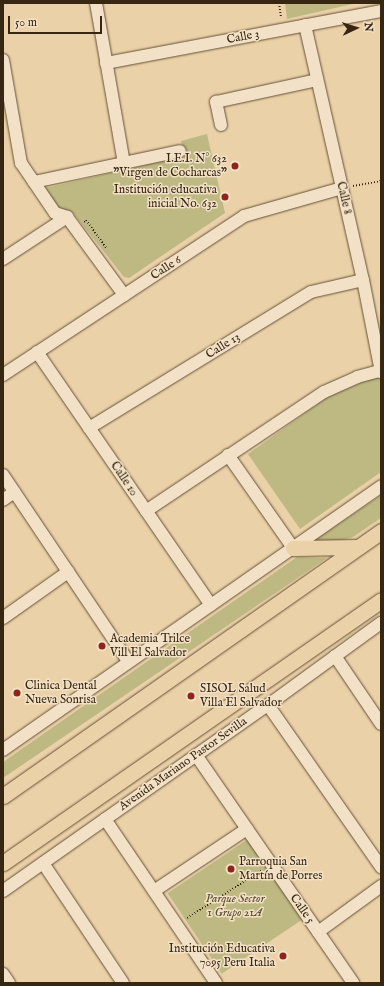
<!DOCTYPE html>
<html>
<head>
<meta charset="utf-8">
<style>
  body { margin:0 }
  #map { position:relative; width:384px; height:986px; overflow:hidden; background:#ebd1a8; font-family:"IM FELL English",serif }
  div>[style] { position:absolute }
  .green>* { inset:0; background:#beb983; transform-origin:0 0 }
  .path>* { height:2px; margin-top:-1px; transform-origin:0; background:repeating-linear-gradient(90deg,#372611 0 1px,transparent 0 3px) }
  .roads { filter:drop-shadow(0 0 1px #645137) drop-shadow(0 0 1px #645137) }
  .minor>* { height:12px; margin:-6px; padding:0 6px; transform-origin:6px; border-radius:6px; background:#f2e1c6 }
  .major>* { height:15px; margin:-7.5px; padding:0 7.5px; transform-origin:7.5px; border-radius:7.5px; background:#ebd1a8 }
  .dots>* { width:11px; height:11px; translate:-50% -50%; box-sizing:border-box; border:2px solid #f2e1c6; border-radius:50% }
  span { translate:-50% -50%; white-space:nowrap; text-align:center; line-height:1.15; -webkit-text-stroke:3px #f2e1c6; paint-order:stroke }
  .street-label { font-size:12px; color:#372611 }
  .poi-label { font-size:12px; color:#372611 }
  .right { translate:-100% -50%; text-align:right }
  .left { translate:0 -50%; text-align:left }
  .park-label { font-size:12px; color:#594b2e; font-style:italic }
  .frame { position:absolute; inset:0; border:4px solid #372611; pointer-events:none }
  .north { position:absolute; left:336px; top:8px; width:40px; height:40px; -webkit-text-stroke:3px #f2e1c6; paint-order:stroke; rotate:86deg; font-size:11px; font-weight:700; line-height:16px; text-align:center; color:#372611 }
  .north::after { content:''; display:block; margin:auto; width:14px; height:18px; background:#372611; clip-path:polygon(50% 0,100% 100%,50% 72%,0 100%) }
  .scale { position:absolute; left:8px; top:16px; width:94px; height:18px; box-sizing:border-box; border:2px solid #372611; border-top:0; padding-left:5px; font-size:12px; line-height:14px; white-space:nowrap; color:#372611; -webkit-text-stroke:3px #f2e1c6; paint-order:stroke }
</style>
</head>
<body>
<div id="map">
  <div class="green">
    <div style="clip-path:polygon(285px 3px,357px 3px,287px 19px)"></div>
    <div style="clip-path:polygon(207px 134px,225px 213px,129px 278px,124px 277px,73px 213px,57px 208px,46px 188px,185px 156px,181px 141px)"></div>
    <div style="clip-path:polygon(378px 377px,381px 379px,381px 472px,300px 529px,248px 454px,329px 396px,372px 378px)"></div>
    <div style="clip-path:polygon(381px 495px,381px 518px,353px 537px,343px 540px,312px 542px)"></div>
    <div style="clip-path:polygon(297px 557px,327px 558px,3px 778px,3px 762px)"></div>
    <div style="left:248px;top:839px;width:97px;height:97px;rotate:56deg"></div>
  </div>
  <div class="path">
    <div style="left:279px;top:3px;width:15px;rotate:82deg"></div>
    <div style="left:353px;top:186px;width:28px;rotate:-10deg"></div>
    <div style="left:84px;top:222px;width:3px;rotate:-45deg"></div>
    <div style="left:86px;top:220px;width:36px;rotate:54deg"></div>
    <div style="left:187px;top:918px;width:89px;rotate:-32.6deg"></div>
  </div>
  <div class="roads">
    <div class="minor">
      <div style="left:96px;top:3px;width:162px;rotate:80.1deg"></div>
      <div style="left:305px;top:25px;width:262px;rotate:77.2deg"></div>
      <div style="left:363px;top:280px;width:94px;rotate:78.9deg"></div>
      <div style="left:3px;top:60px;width:105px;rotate:80.1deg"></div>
      <div style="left:21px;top:163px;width:60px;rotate:55.8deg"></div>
      <div style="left:55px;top:213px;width:13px;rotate:18deg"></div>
      <div style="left:67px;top:217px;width:97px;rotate:53.8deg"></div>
      <div style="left:106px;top:63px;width:280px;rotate:-10.7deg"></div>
      <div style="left:221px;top:125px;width:24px;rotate:-102deg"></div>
      <div style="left:216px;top:102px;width:103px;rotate:-12.3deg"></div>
      <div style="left:34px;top:182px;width:149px;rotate:-12deg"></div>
      <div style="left:3px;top:259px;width:77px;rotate:-33.3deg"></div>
      <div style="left:37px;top:352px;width:307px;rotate:55.5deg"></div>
      <div style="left:3px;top:375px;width:289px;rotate:-33.4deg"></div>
      <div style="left:244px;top:216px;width:102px;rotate:-15.9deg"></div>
      <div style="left:89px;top:428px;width:260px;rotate:-31.5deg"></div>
      <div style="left:311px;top:292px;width:53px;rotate:-13deg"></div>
      <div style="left:228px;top:455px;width:113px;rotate:55deg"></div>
      <div style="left:3px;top:475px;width:224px;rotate:56.1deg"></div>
      <div style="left:3px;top:500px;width:14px;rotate:-36deg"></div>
      <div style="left:146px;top:511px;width:214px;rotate:-33.8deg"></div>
      <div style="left:324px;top:392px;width:36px;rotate:-24deg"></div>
      <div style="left:357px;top:377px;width:24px;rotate:-15deg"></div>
      <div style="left:3px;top:618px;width:80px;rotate:-35.3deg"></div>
      <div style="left:335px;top:656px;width:82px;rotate:55.9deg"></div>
      <div style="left:268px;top:705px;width:198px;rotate:55.1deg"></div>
      <div style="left:3px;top:750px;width:461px;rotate:-34.9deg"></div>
      <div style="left:196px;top:755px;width:277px;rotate:55.4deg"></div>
      <div style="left:105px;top:819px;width:198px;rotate:55.9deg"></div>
      <div style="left:43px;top:863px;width:144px;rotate:56.3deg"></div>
      <div style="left:3px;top:891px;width:324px;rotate:-35.1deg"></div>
      <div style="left:268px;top:705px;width:140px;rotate:-36deg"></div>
      <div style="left:154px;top:891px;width:112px;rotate:-33.7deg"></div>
      <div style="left:318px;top:932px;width:78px;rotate:-36.1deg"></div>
      <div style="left:3px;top:974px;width:11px;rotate:56deg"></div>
    </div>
    <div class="major">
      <div style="left:293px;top:548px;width:65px;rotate:-0.9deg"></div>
      <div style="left:3px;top:796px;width:462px;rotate:-35deg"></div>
      <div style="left:3px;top:863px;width:460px;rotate:-34.8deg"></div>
    </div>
  </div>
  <div class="dots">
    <div style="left:235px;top:166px;background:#8f2418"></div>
    <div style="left:225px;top:197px;background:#8f2418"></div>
    <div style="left:102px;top:646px;background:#8f2418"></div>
    <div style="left:17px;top:693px;background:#8f2418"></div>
    <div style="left:191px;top:696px;background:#8f2418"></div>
    <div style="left:231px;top:869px;background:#8f2418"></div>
    <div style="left:283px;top:956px;background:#8f2418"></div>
  </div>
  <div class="street-label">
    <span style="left:243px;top:37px;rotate:-11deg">Calle 3</span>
    <span style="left:344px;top:198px;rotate:77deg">Calle 8</span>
    <span style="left:166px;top:268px;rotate:-33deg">Calle 6</span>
    <span style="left:223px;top:346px;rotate:-32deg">Calle 13</span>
    <span style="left:124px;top:479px;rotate:56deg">Calle 10</span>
    <span style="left:183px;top:764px;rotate:-35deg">Avenida Mariano Pastor Sevilla</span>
    <span style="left:302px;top:909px;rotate:55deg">Calle 5</span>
  </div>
  <div class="poi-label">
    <span class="right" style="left:227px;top:166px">I.E.I. N° 632<br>"Virgen de Cocharcas"</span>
    <span class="right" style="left:217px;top:197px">Institución educativa<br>inicial No. 632</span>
    <span class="left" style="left:110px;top:646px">Academia Trilce<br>Vill El Salvador</span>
    <span class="left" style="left:25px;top:693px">Clinica Dental<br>Nueva Sonrisa</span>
    <span class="left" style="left:200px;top:696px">SISOL Salud<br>Villa El Salvador</span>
    <span class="left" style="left:239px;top:869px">Parroquia San<br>Martín de Porres</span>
    <span class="right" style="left:275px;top:956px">Institución Educativa<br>7095 Peru Italia</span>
  </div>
  <div class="park-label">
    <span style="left:235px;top:906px">Parque Sector<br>1 Grupo 21A</span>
  </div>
  <div class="frame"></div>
  <div class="north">N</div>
  <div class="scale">50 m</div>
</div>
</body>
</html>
